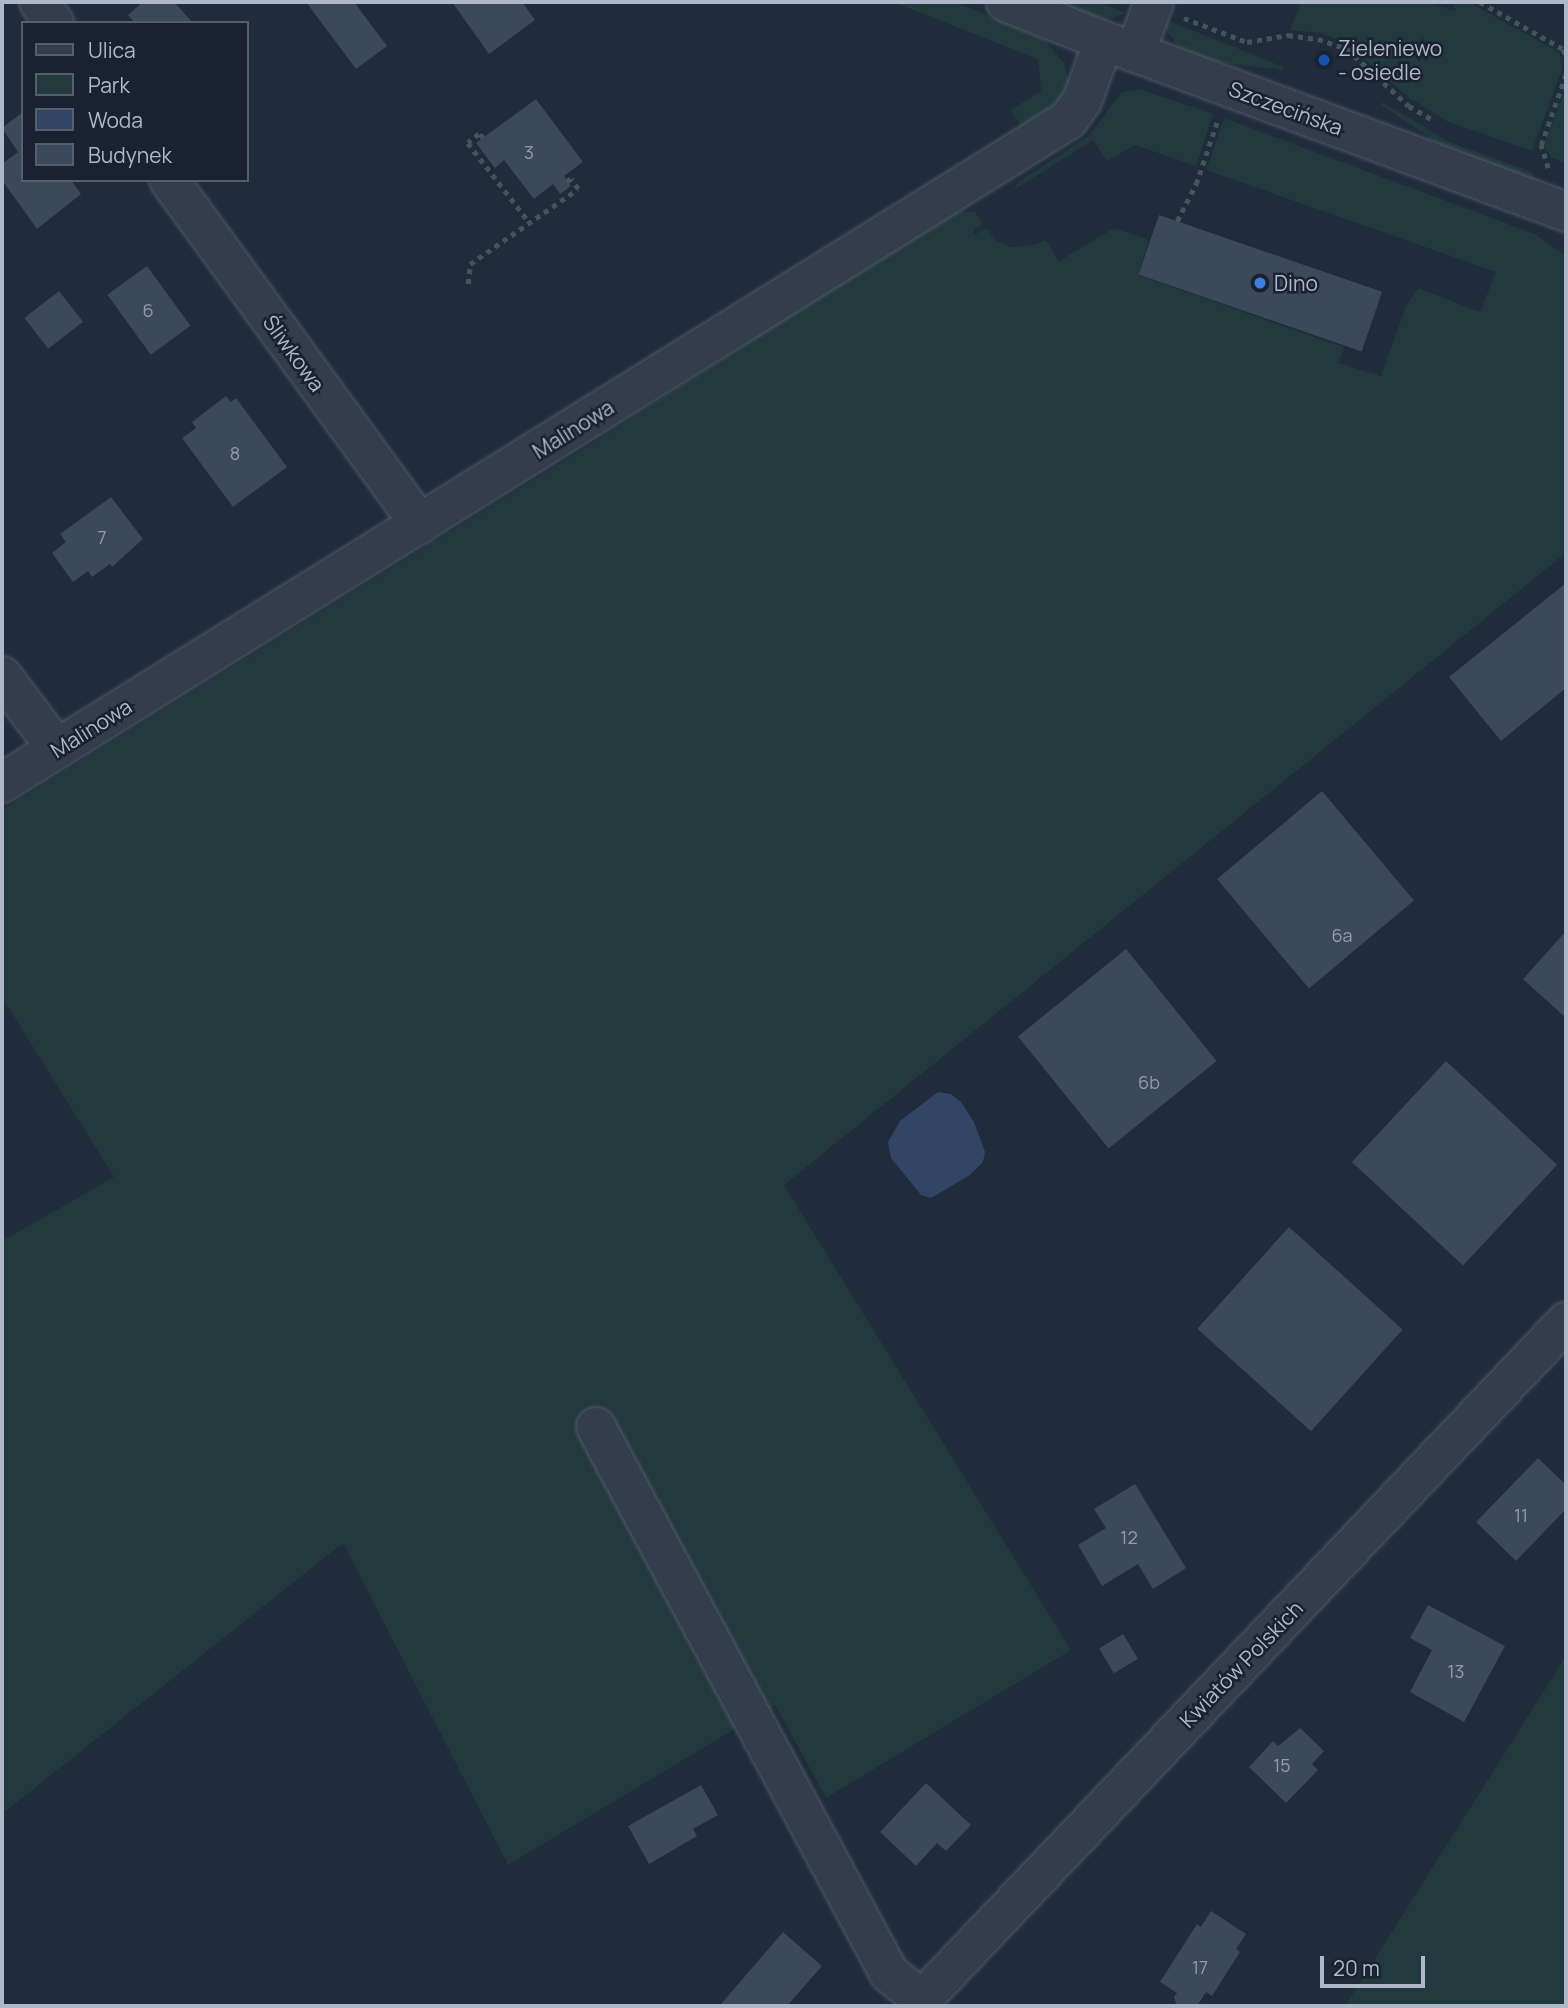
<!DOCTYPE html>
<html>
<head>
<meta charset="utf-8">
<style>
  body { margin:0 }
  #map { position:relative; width:1568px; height:2008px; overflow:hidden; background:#202b3c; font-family:Manrope,sans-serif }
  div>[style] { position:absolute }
  .green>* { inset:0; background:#22393d }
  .water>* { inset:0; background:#324565 }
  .building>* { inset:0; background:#3c495b; transform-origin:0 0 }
  .path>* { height:4.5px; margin-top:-2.25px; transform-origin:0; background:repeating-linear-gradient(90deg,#40565a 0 5px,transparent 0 10px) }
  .roads { filter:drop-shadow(0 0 2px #4f5867) drop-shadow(0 0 2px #4f5867) }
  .minor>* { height:38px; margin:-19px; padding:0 19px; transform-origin:19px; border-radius:19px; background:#343d4c }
  .dots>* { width:19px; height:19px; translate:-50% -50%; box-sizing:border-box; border:4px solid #1a2231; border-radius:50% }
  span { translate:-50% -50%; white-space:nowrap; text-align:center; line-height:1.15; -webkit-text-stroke:5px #1a2231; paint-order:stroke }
  .number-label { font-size:18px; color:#929cad }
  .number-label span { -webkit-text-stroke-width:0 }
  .poi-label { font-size:21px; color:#afb8c8 }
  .left { translate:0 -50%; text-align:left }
  .street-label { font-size:21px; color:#afb8c8 }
  .frame { position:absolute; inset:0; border:4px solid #afb8c8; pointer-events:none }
  .legend { position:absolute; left:21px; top:21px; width:228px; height:161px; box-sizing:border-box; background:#1a2231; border:2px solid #565e6d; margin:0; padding:9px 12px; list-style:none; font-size:21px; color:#afb8c8 }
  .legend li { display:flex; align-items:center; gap:14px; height:35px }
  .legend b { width:35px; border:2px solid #565e6d }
  .scale { position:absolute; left:1320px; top:1956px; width:105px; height:32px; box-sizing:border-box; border:4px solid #afb8c8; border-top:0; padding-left:9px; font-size:21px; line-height:24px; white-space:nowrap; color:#afb8c8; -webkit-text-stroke:5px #1a2231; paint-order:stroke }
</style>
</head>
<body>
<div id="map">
  <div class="green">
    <div style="clip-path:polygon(893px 2px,955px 2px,1044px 39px,1065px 64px,1069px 83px,1066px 95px,1022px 128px,1011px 110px,1041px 91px,1038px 59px)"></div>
    <div style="clip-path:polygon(1051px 2px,1096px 2px,1127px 13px,1108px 19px,1095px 18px)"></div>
    <div style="clip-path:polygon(1301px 2px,1424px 2px,1456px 11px,1452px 2px,1469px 2px,1560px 53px,1562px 70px,1532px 151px,1446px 121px,1408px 97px,1346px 43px,1321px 33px,1290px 30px)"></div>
    <div style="clip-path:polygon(1167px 20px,1284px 67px,1283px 70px,1214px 62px,1180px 48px,1165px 29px)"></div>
    <div style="clip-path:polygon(1566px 86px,1566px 163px,1550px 157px,1544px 145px)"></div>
    <div style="clip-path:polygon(1139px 89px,1213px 114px,1196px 166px,1135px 145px,1107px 161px,1093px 140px,1014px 190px,1017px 183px,1088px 136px,1122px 92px)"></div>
    <div style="clip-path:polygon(1382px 102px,1450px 142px,1533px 172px,1534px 180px,1442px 146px,1381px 105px)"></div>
    <div style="clip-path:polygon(1224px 118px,1535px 234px,1566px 256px,1566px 553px,784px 1185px,1071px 1650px,826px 1798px,775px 1705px,508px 1865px,343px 1543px,2px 1814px,2px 1241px,114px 1177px,2px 997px,2px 810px,601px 438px,949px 212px,975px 212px,983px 224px,973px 230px,974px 235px,986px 228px,997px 241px,1010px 247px,1028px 246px,1046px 240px,1059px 261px,1114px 228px,1149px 240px,1138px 275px,1344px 347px,1339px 363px,1381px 376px,1406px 306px,1418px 288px,1480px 312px,1496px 272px,1206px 170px)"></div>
    <div style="clip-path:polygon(1566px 1656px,1566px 2006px,1345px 2006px)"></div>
  </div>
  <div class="water">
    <div style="clip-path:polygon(938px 1092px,951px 1094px,961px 1102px,974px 1122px,985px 1152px,983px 1162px,970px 1175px,931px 1198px,921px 1195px,891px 1158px,888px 1142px,900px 1121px)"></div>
  </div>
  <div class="building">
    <div style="clip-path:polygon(143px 2px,174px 2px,193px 23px,135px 23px,128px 15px)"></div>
    <div style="clip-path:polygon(306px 2px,354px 2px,387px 46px,356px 69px)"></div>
    <div style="clip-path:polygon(452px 2px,522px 2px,535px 20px,489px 54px)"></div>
    <div style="clip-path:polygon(536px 99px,583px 162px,564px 176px,571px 186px,560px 194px,553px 184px,534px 199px,504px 160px,495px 168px,476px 143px)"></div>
    <div style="clip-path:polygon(23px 112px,23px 180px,71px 180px,81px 194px,37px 229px,2px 180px,2px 164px,18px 152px,2px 128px)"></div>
    <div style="left:1159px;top:215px;width:236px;height:63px;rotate:19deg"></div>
    <div style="left:147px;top:266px;width:74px;height:49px;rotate:54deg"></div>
    <div style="left:59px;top:291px;width:39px;height:44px;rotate:52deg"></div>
    <div style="clip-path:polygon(226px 396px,231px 402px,236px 398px,287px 467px,233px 507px,182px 438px,196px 428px,192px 422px)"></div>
    <div style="clip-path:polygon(111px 497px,143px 539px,112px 567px,110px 564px,92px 577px,88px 571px,73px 582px,52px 553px,66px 542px,60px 534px)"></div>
    <div style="clip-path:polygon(1566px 583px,1566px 688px,1501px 741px,1449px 677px)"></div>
    <div style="left:1322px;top:791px;width:143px;height:137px;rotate:50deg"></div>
    <div style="clip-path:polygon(1566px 931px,1566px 1018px,1523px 979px)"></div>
    <div style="left:1126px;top:949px;width:144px;height:139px;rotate:51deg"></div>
    <div style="left:1446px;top:1061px;width:152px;height:138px;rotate:43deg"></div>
    <div style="left:1289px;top:1227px;width:153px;height:137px;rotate:42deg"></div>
    <div style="clip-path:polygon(1538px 1458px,1566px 1485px,1566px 1509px,1516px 1561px,1476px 1522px)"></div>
    <div style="clip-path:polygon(1135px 1484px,1186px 1568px,1153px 1589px,1138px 1564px,1102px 1586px,1078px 1545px,1106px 1528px,1094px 1509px)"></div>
    <div style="clip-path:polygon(1428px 1605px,1505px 1646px,1464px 1722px,1410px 1692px,1432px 1650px,1410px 1638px)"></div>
    <div style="left:1123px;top:1634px;width:29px;height:28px;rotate:59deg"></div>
    <div style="clip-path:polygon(1300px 1728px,1324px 1751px,1312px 1764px,1318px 1770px,1286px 1803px,1249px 1767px,1273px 1741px,1278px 1746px)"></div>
    <div style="clip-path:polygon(926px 1783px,971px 1825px,946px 1851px,937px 1843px,916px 1866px,880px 1832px)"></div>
    <div style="clip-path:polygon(701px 1785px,718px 1815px,693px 1829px,697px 1836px,649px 1864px,628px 1826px)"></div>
    <div style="clip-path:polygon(1211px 1911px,1246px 1934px,1236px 1949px,1240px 1952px,1212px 1996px,1206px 1992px,1197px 2006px,1177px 2006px,1174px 1997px,1177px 1993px,1160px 1982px,1197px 1924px,1201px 1927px)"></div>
    <div style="clip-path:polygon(783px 1932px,822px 1966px,787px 2006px,724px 2006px,721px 2004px)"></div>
  </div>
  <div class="path">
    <div style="left:1480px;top:2px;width:95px;rotate:29.5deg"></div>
    <div style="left:1563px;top:49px;width:7px;rotate:63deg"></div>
    <div style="left:1184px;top:18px;width:67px;rotate:20.9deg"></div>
    <div style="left:1247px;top:42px;width:42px;rotate:-9.7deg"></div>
    <div style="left:1288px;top:35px;width:30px;rotate:8deg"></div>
    <div style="left:1318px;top:39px;width:31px;rotate:19deg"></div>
    <div style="left:1347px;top:49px;width:84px;rotate:42.6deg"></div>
    <div style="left:1409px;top:106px;width:28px;rotate:30deg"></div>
    <div style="left:483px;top:138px;width:6px;rotate:-135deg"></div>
    <div style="left:479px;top:134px;width:14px;rotate:141deg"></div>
    <div style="left:468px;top:143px;width:100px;rotate:52.3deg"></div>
    <div style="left:1548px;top:168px;width:24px;rotate:-107deg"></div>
    <div style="left:1541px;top:145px;width:75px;rotate:-70.6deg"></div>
    <div style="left:1177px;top:221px;width:42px;rotate:-62.8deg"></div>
    <div style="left:1196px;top:184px;width:65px;rotate:-71.3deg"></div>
    <div style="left:468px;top:284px;width:20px;rotate:-84deg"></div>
    <div style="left:470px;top:264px;width:131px;rotate:-34.8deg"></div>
    <div style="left:578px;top:189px;width:12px;rotate:-125deg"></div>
    <div style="left:571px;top:179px;width:5px;rotate:143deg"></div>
  </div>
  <div class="roads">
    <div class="minor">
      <div style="left:39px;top:2px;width:26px;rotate:54deg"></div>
      <div style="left:1006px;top:2px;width:105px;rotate:21.7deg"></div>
      <div style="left:1104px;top:41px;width:493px;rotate:20.3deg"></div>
      <div style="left:1135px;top:53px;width:54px;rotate:-69.6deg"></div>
      <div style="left:169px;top:180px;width:426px;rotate:53.9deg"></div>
      <div style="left:2px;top:676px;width:91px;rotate:53deg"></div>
      <div style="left:2px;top:783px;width:1255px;rotate:-31.88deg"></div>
      <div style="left:1068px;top:120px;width:24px;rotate:-54deg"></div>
      <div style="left:1082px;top:101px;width:64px;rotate:-69.9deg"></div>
      <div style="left:596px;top:1427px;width:620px;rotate:61.78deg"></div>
      <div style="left:889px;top:1973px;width:43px;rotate:39.3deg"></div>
      <div style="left:916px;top:2006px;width:944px;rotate:-46.46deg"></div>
    </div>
  </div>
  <div class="dots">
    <div style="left:1324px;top:60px;background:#1a4fb4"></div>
    <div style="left:1260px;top:283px;background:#3f7fe0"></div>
  </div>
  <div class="number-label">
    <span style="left:529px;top:152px">3</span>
    <span style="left:148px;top:310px">6</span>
    <span style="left:235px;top:453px">8</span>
    <span style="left:102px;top:537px">7</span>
    <span style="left:1342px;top:935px">6a</span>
    <span style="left:1149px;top:1082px">6b</span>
    <span style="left:1521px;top:1515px">11</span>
    <span style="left:1129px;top:1537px">12</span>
    <span style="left:1456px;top:1671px">13</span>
    <span style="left:1282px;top:1765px">15</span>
    <span style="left:1200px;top:1967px">17</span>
  </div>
  <div class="poi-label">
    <span class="left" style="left:1338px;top:60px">Zieleniewo<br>- osiedle</span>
    <span class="left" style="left:1274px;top:283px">Dino</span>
  </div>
  <div class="street-label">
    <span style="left:1286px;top:108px;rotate:20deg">Szczecińska</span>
    <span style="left:294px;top:353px;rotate:54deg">Śliwkowa</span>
    <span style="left:573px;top:429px;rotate:-32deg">Malinowa</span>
    <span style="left:91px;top:728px;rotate:-32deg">Malinowa</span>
    <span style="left:1241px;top:1664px;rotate:-46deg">Kwiatów Polskich</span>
  </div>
  <div class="frame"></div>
  <ul class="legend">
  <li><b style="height:9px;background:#343d4c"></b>Ulica</li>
  <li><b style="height:19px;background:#22393d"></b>Park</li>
  <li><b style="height:19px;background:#324565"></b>Woda</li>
  <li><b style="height:19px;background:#3c495b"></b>Budynek</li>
  </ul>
  <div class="scale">20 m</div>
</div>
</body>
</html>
